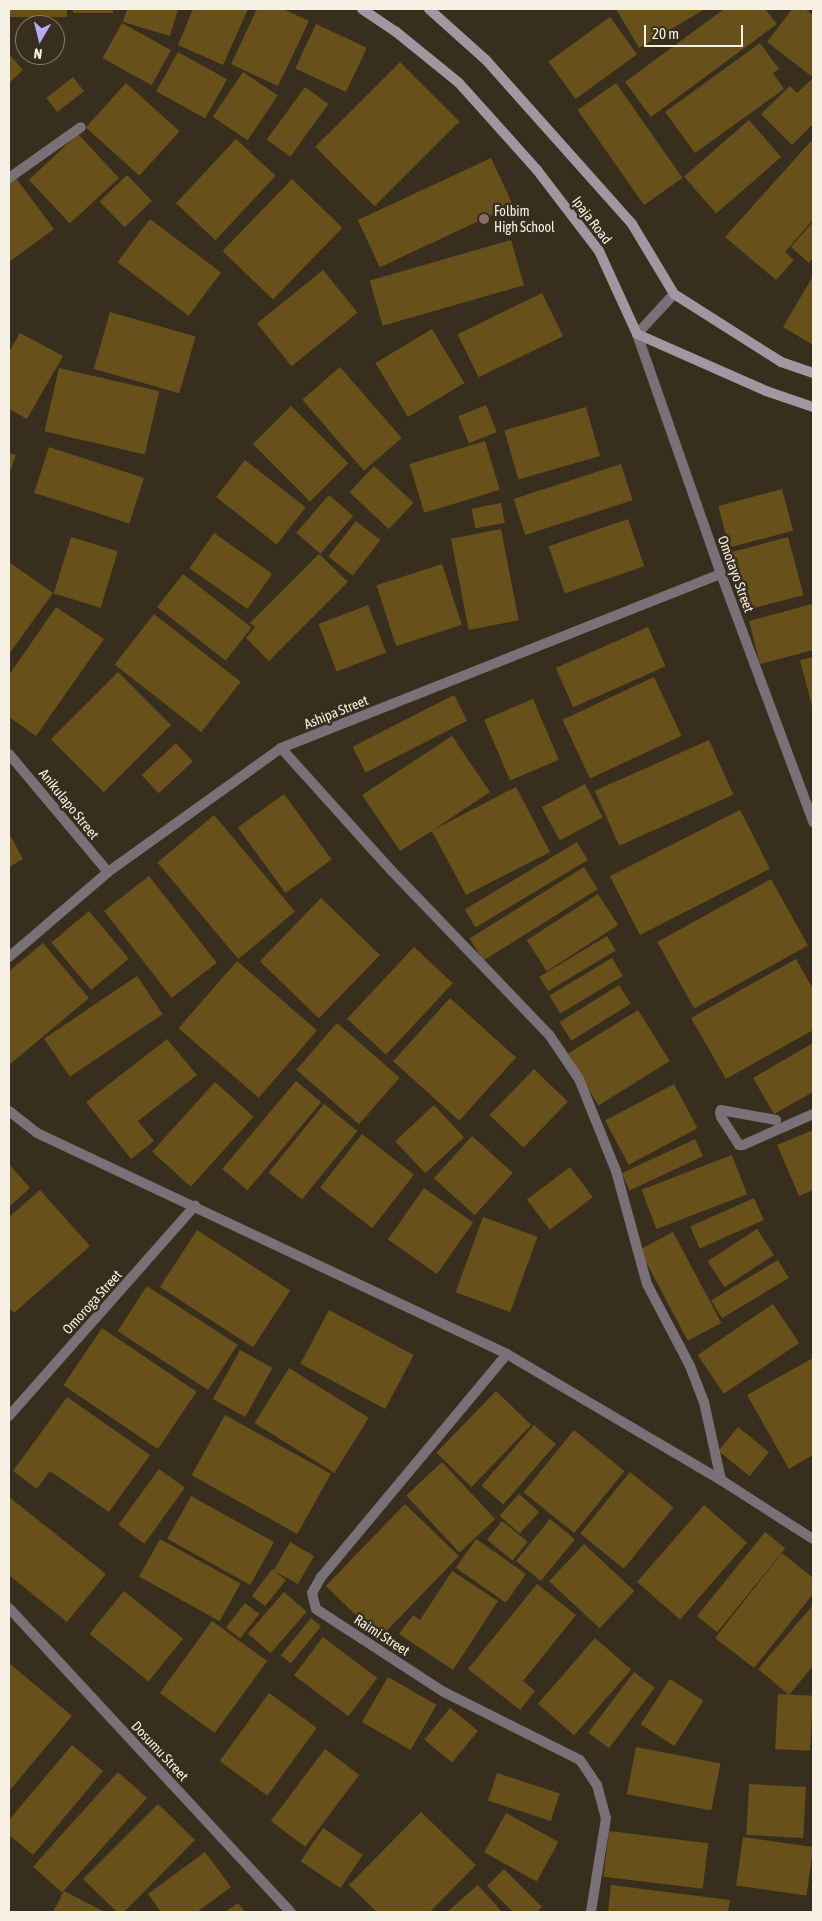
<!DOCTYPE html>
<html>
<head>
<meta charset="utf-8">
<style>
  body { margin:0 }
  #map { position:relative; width:822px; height:1921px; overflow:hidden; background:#372e1d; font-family:"Asap Condensed",sans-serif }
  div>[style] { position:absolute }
  .building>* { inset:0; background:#68501a; transform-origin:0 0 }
  .service>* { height:10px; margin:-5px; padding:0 5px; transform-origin:5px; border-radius:5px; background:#797177 }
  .minor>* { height:10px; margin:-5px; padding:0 5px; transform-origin:5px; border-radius:5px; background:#797177 }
  .tertiary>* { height:10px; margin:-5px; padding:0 5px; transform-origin:5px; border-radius:5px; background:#797177 }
  .secondary>* { height:10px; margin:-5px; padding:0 5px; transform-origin:5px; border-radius:5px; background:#a296a0 }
  .dots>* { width:14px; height:14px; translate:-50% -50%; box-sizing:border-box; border:2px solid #372e1d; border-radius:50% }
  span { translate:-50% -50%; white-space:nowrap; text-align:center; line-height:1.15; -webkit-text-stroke:5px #372e1d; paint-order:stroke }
  .poi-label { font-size:14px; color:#f6f0e5 }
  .left { translate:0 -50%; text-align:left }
  .street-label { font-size:14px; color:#f6f0e5 }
  .frame { position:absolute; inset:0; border:10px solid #f6f0e5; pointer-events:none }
  .north { position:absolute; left:15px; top:15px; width:50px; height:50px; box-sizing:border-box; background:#372e1d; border:1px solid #837c6d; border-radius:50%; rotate:188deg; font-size:14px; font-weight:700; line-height:20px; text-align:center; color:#f6f0e5 }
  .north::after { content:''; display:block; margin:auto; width:18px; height:22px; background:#b6acf8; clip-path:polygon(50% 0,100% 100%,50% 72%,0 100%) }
  .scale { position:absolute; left:644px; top:25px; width:99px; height:22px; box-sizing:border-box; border:2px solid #f6f0e5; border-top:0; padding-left:6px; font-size:15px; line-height:18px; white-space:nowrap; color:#f6f0e5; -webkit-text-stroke:4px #372e1d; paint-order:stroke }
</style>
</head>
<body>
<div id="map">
  <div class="building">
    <div style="left:9px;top:9px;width:58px;height:8px"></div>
    <div style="left:73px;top:9px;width:40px;height:4px"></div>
    <div style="clip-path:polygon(127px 9px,178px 9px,170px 36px,123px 22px)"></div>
    <div style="clip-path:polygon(193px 9px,248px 9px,223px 65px,178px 45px)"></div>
    <div style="clip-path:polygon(257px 9px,283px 9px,309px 21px,278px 86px,231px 64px)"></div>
    <div style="clip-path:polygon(616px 9px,705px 9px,639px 48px)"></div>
    <div style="clip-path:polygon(724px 9px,765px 9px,777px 24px,651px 117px,625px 82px)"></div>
    <div style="clip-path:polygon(792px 9px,805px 9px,813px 15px,813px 73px,811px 76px,767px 42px)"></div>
    <div style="left:610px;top:17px;width:46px;height:76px;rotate:54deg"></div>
    <div style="left:122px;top:23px;width:56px;height:40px;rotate:29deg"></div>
    <div style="left:316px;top:24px;width:56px;height:49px;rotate:25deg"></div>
    <div style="clip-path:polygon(760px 43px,779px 69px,773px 73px,784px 89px,695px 153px,665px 112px)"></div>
    <div style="left:178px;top:52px;width:56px;height:45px;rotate:29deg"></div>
    <div style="clip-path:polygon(9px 54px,23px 70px,9px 83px)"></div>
    <div style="left:400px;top:62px;width:84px;height:120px;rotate:45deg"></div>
    <div style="left:243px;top:72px;width:42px;height:54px;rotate:34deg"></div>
    <div style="left:73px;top:77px;width:18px;height:34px;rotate:52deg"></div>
    <div style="clip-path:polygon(813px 78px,813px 124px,792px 145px,761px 114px,790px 86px,797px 93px)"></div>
    <div style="left:126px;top:83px;width:72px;height:60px;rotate:42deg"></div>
    <div style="left:616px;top:83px;width:116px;height:47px;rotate:55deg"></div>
    <div style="left:305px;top:87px;width:29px;height:65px;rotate:36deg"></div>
    <div style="left:749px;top:120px;width:49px;height:86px;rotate:49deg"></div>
    <div style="left:78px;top:134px;width:60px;height:67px;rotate:47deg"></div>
    <div style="left:236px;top:139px;width:54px;height:88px;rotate:43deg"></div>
    <div style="clip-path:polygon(811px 141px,813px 143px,813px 220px,785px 252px,794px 260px,776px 280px,725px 237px)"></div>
    <div style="left:491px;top:158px;width:52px;height:147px;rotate:65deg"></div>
    <div style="left:127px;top:175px;width:36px;height:38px;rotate:46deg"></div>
    <div style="clip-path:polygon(15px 177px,54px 229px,9px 262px,9px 182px)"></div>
    <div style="left:292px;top:179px;width:70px;height:100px;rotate:44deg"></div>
    <div style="left:150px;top:219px;width:89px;height:54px;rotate:37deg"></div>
    <div style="clip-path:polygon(813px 222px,813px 258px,809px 263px,791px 247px)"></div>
    <div style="left:511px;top:240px;width:47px;height:147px;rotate:74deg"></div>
    <div style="left:323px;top:270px;width:55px;height:85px;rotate:51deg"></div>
    <div style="clip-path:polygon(813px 276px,813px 345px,783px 327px)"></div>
    <div style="left:542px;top:293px;width:48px;height:94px;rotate:64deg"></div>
    <div style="left:110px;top:312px;width:89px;height:59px;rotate:16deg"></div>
    <div style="left:432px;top:329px;width:63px;height:66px;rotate:59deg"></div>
    <div style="clip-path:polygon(20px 333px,63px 356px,27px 419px,9px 409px,9px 352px)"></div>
    <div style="left:340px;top:367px;width:94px;height:50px;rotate:49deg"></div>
    <div style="left:59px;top:368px;width:103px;height:65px;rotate:13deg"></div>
    <div style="left:486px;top:405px;width:29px;height:30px;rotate:68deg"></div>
    <div style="left:291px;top:406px;width:81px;height:54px;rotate:45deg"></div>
    <div style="left:586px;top:407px;width:51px;height:85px;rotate:74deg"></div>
    <div style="left:485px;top:441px;width:51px;height:79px;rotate:73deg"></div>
    <div style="left:49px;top:447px;width:100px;height:48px;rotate:18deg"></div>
    <div style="clip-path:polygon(9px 453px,16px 455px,9px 475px)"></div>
    <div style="left:245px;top:460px;width:77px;height:47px;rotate:38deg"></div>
    <div style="left:621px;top:464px;width:38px;height:113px;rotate:72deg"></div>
    <div style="left:374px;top:466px;width:54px;height:36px;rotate:43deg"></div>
    <div style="left:782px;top:489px;width:43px;height:66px;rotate:75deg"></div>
    <div style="left:329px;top:495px;width:32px;height:50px;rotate:41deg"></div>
    <div style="left:501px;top:503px;width:20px;height:30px;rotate:79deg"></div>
    <div style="left:628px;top:519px;width:50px;height:84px;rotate:71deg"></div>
    <div style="left:356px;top:521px;width:31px;height:45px;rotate:38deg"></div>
    <div style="left:501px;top:529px;width:93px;height:51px;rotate:79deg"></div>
    <div style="left:214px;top:533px;width:71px;height:43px;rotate:35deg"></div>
    <div style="left:71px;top:537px;width:49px;height:59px;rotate:17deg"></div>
    <div style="left:788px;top:537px;width:60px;height:62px;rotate:75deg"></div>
    <div style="clip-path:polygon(319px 554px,348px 582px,269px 661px,246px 638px,255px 627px,250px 623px)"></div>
    <div style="clip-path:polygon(9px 562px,53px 593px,9px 654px)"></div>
    <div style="left:442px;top:564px;width:64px;height:69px;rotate:72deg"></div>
    <div style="left:183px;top:574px;width:87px;height:42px;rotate:38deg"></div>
    <div style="clip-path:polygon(812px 604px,813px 650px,760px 664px,749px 621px)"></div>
    <div style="left:368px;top:605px;width:51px;height:53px;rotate:69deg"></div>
    <div style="clip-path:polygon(56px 607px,104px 639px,36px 736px,9px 717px,9px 675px)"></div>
    <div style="left:154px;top:614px;width:110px;height:64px;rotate:38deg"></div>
    <div style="left:648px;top:627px;width:43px;height:101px;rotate:66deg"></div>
    <div style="clip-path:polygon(813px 657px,813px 710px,800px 660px)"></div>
    <div style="left:118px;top:672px;width:75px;height:95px;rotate:45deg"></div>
    <div style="left:654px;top:677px;width:65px;height:101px;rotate:65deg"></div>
    <div style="left:454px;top:695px;width:29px;height:114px;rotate:63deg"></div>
    <div style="left:533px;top:699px;width:66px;height:53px;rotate:67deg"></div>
    <div style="clip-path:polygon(452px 736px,490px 792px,433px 830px,516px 787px,550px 852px,466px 895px,432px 831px,400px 851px,362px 795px)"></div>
    <div style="left:709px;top:740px;width:60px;height:125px;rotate:66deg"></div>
    <div style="left:176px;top:743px;width:25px;height:47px;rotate:47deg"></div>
    <div style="left:585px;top:784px;width:38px;height:49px;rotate:62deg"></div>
    <div style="left:284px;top:794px;width:81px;height:57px;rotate:54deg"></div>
    <div style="left:740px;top:810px;width:66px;height:146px;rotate:63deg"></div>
    <div style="left:214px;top:815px;width:126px;height:74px;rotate:50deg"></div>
    <div style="clip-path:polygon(9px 833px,23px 859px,9px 867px)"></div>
    <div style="left:577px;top:842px;width:21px;height:131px;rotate:59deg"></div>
    <div style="left:584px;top:867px;width:26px;height:135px;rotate:58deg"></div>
    <div style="left:149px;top:876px;width:110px;height:57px;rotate:52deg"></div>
    <div style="left:771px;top:879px;width:76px;height:130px;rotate:61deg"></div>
    <div style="left:598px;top:894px;width:37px;height:85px;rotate:57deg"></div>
    <div style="left:321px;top:898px;width:82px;height:88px;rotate:44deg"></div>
    <div style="left:89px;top:911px;width:62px;height:49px;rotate:50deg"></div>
    <div style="left:607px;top:936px;width:17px;height:79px;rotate:59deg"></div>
    <div style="clip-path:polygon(43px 943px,89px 998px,9px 1065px,9px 971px)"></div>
    <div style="left:414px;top:947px;width:53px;height:98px;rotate:43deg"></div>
    <div style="left:612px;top:958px;width:21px;height:73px;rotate:59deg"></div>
    <div style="clip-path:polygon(796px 959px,813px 989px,813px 1030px,726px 1079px,691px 1018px)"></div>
    <div style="left:237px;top:961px;width:106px;height:89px;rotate:41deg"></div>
    <div style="left:137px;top:976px;width:46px;height:112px;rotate:56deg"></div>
    <div style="left:619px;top:985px;width:22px;height:70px;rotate:58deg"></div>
    <div style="left:450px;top:998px;width:89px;height:85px;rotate:42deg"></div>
    <div style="left:638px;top:1010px;width:60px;height:84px;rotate:58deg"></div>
    <div style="left:337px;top:1023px;width:83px;height:62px;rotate:41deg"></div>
    <div style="clip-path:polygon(167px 1039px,197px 1075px,138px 1121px,154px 1141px,131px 1159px,86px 1102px)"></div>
    <div style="clip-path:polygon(813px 1043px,813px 1092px,774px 1114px,753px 1078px)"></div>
    <div style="left:534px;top:1069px;width:47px;height:64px;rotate:44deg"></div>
    <div style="left:296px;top:1081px;width:33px;height:115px;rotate:40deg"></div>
    <div style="left:215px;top:1082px;width:52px;height:94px;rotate:42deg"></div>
    <div style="left:674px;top:1084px;width:50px;height:78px;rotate:62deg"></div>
    <div style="left:324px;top:1104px;width:43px;height:88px;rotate:39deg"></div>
    <div style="left:434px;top:1105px;width:44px;height:53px;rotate:47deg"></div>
    <div style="clip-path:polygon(813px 1130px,813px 1190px,799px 1196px,777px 1145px)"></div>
    <div style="left:362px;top:1134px;width:66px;height:68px;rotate:38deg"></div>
    <div style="left:472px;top:1136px;width:55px;height:57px;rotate:42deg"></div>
    <div style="left:695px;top:1139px;width:19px;height:81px;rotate:65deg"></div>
    <div style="left:732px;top:1155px;width:42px;height:97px;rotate:69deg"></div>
    <div style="clip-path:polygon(9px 1164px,30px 1188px,9px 1207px)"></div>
    <div style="left:570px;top:1167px;width:38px;height:54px;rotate:53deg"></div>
    <div style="left:424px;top:1188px;width:60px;height:63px;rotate:35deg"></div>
    <div style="clip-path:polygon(40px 1190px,90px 1246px,14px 1313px,9px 1308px,9px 1217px)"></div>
    <div style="left:754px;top:1198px;width:24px;height:70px;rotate:66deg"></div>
    <div style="left:483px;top:1217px;width:58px;height:80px;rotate:20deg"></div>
    <div style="left:757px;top:1229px;width:31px;height:59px;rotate:57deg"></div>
    <div style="left:197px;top:1230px;width:111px;height:68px;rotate:33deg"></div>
    <div style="left:673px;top:1232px;width:103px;height:38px;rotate:62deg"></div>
    <div style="left:778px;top:1260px;width:21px;height:78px;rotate:59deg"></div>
    <div style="left:147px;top:1286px;width:108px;height:54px;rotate:33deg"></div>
    <div style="left:773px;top:1304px;width:47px;height:91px;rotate:56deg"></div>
    <div style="left:329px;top:1310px;width:96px;height:61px;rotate:28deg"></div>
    <div style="left:102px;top:1328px;width:114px;height:69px;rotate:34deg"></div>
    <div style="left:240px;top:1350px;width:37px;height:56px;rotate:29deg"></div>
    <div style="clip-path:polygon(813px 1358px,813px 1455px,789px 1469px,747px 1395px)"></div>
    <div style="left:289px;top:1368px;width:94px;height:65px;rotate:32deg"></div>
    <div style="left:496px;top:1391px;width:49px;height:86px;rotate:44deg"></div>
    <div style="clip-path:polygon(67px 1397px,150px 1455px,109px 1512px,50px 1471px,37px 1489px,13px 1471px)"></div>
    <div style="left:225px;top:1415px;width:121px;height:69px;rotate:29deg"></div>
    <div style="left:534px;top:1425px;width:29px;height:80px;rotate:41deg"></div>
    <div style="left:738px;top:1427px;width:40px;height:31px;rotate:39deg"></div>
    <div style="left:574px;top:1430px;width:65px;height:80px;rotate:39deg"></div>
    <div style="left:442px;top:1462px;width:78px;height:49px;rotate:47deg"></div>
    <div style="left:159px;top:1469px;width:32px;height:69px;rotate:36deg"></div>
    <div style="left:630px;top:1472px;width:56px;height:79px;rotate:39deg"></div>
    <div style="left:519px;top:1494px;width:27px;height:29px;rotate:42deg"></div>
    <div style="left:191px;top:1496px;width:95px;height:49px;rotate:29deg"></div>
    <div style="clip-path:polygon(9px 1497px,106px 1574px,67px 1622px,9px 1575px)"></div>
    <div style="left:405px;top:1504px;width:75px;height:114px;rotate:44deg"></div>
    <div style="left:704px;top:1505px;width:57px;height:102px;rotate:41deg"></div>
    <div style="left:550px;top:1519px;width:32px;height:54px;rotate:39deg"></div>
    <div style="left:502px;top:1521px;width:33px;height:24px;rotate:39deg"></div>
    <div style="left:765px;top:1532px;width:26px;height:108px;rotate:39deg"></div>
    <div style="left:160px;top:1539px;width:92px;height:43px;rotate:29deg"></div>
    <div style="left:476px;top:1539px;width:61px;height:35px;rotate:35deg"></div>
    <div style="clip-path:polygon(290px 1542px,314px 1556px,298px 1584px,274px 1571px,286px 1580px,265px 1606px,252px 1596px,272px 1569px,274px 1570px)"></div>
    <div style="left:584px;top:1544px;width:69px;height:51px;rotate:43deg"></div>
    <div style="clip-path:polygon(782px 1553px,813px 1578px,813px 1594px,754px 1668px,715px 1638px)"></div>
    <div style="clip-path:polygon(452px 1571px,498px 1601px,453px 1670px,399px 1634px,413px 1615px,420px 1620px)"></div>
    <div style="clip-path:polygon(537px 1584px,576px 1615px,523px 1681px,535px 1691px,520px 1710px,468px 1669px)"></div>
    <div style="left:124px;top:1591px;width:76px;height:55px;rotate:39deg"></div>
    <div style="left:284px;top:1592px;width:30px;height:55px;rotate:41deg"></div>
    <div style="left:245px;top:1603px;width:18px;height:31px;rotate:38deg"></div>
    <div style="clip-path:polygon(813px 1605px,813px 1666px,789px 1695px,758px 1669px)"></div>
    <div style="left:311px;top:1618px;width:13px;height:48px;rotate:39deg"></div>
    <div style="left:212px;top:1621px;width:68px;height:89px;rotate:36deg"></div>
    <div style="left:323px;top:1637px;width:68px;height:48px;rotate:37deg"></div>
    <div style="left:595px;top:1638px;width:48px;height:87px;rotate:41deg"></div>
    <div style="clip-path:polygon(9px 1663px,72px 1716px,9px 1791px)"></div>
    <div style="left:634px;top:1672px;width:26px;height:76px;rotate:37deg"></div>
    <div style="left:388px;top:1677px;width:56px;height:52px;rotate:30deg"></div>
    <div style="left:670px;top:1679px;width:40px;height:54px;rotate:33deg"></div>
    <div style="left:269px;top:1693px;width:59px;height:84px;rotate:36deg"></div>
    <div style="left:778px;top:1694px;width:35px;height:55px;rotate:3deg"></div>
    <div style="left:450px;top:1708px;width:36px;height:41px;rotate:39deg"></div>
    <div style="clip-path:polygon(72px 1745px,103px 1771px,33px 1855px,9px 1835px,9px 1820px)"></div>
    <div style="left:636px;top:1747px;width:86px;height:48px;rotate:11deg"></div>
    <div style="left:325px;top:1749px;width:43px;height:90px;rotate:37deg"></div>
    <div style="left:118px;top:1772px;width:39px;height:127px;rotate:42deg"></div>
    <div style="left:497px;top:1773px;width:66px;height:29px;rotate:18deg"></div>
    <div style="left:749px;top:1784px;width:57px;height:51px;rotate:3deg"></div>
    <div style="clip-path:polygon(158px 1804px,195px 1840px,124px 1912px,117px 1912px,83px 1879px)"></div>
    <div style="clip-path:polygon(421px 1812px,476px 1865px,430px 1912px,377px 1912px,349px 1885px)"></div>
    <div style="left:506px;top:1813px;width:60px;height:45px;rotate:29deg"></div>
    <div style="left:323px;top:1828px;width:48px;height:40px;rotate:34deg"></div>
    <div style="left:609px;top:1831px;width:100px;height:46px;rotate:7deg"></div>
    <div style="left:743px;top:1837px;width:71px;height:49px;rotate:8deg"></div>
    <div style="clip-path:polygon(205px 1852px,231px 1887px,197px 1912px,161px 1912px,148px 1894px)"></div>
    <div style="clip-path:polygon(504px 1869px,542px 1907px,537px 1912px,513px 1912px,487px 1886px)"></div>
    <div style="clip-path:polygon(478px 1885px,502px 1912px,447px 1912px)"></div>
    <div style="clip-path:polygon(611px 1885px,730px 1900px,728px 1912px,608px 1912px)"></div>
    <div style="clip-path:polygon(64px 1891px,105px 1912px,53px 1912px)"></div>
    <div style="clip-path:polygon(238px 1903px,245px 1912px,225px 1912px)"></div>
  </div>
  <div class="service">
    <div style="left:776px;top:1120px;width:56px;rotate:-169.7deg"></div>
    <div style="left:721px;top:1110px;width:3px;rotate:108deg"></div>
    <div style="left:720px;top:1113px;width:4px;rotate:76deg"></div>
    <div style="left:721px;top:1117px;width:33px;rotate:57deg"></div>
    <div style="left:739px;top:1145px;width:4px"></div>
    <div style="left:743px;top:1145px;width:77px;rotate:-23.9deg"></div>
  </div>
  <div class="minor">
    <div style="left:9px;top:178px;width:88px;rotate:-35.3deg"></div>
    <div style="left:281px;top:748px;width:164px;rotate:48deg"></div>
    <div style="left:391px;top:870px;width:230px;rotate:46.2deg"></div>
    <div style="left:550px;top:1036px;width:52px;rotate:56deg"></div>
    <div style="left:579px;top:1079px;width:99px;rotate:68.1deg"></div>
    <div style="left:616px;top:1171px;width:117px;rotate:74.7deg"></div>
    <div style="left:647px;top:1284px;width:93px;rotate:62.3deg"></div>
    <div style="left:690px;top:1366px;width:39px;rotate:69deg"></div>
    <div style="left:704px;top:1402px;width:80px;rotate:77.7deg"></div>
    <div style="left:9px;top:754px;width:154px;rotate:50deg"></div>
    <div style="left:9px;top:957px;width:130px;rotate:-40.6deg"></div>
    <div style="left:108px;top:872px;width:213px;rotate:-35.6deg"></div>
    <div style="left:281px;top:748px;width:473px;rotate:-21.6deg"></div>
    <div style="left:9px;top:1111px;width:36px;rotate:38deg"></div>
    <div style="left:37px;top:1133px;width:519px;rotate:25.18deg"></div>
    <div style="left:507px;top:1354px;width:248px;rotate:30.5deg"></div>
    <div style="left:721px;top:1480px;width:109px;rotate:32.7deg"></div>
    <div style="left:507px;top:1354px;width:290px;rotate:129.8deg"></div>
    <div style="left:321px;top:1577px;width:18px;rotate:119deg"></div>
    <div style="left:312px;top:1593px;width:16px;rotate:76deg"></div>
    <div style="left:316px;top:1609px;width:153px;rotate:33deg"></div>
    <div style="left:444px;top:1692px;width:152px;rotate:26.6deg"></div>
    <div style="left:580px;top:1760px;width:30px;rotate:56deg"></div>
    <div style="left:597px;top:1785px;width:34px;rotate:75deg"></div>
    <div style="left:606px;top:1818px;width:95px;rotate:99.1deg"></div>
    <div style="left:9px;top:1416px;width:281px;rotate:-48.5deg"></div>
    <div style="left:9px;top:1608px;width:415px;rotate:47.2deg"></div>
  </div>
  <div class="tertiary">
    <div style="left:674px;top:294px;width:54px;rotate:132.8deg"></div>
    <div style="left:637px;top:334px;width:254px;rotate:70.7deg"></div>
    <div style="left:721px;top:574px;width:265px;rotate:69.6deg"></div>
  </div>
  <div class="secondary">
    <div style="left:362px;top:9px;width:40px;rotate:34deg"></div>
    <div style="left:395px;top:31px;width:82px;rotate:39.1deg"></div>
    <div style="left:459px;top:83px;width:117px;rotate:48.1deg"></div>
    <div style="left:537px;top:170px;width:102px;rotate:52.6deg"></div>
    <div style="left:599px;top:251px;width:91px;rotate:65.4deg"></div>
    <div style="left:637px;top:334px;width:141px;rotate:23.8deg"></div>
    <div style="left:766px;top:391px;width:50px;rotate:18.8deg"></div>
    <div style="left:429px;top:9px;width:76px;rotate:41.8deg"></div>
    <div style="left:486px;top:60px;width:220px;rotate:48.3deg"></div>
    <div style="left:632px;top:224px;width:82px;rotate:59deg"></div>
    <div style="left:674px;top:294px;width:127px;rotate:32.4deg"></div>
    <div style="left:781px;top:362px;width:34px;rotate:19deg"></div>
  </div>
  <div class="dots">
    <div style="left:484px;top:219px;background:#8d6e63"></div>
  </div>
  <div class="poi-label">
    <span class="left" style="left:494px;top:219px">Folbim<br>High School</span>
  </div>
  <div class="street-label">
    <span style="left:592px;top:220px;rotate:53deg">Ipaja Road</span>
    <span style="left:736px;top:574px;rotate:70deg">Omotayo Street</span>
    <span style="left:336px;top:712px;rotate:-22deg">Ashipa Street</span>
    <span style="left:69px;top:804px;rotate:51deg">Anikulapo Street</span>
    <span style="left:92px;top:1302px;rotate:-48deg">Omoroga Street</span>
    <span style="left:382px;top:1635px;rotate:33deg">Raimi Street</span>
    <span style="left:160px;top:1751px;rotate:47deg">Dosumu Street</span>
  </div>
  <div class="frame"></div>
  <div class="north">N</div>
  <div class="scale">20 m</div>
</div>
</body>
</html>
